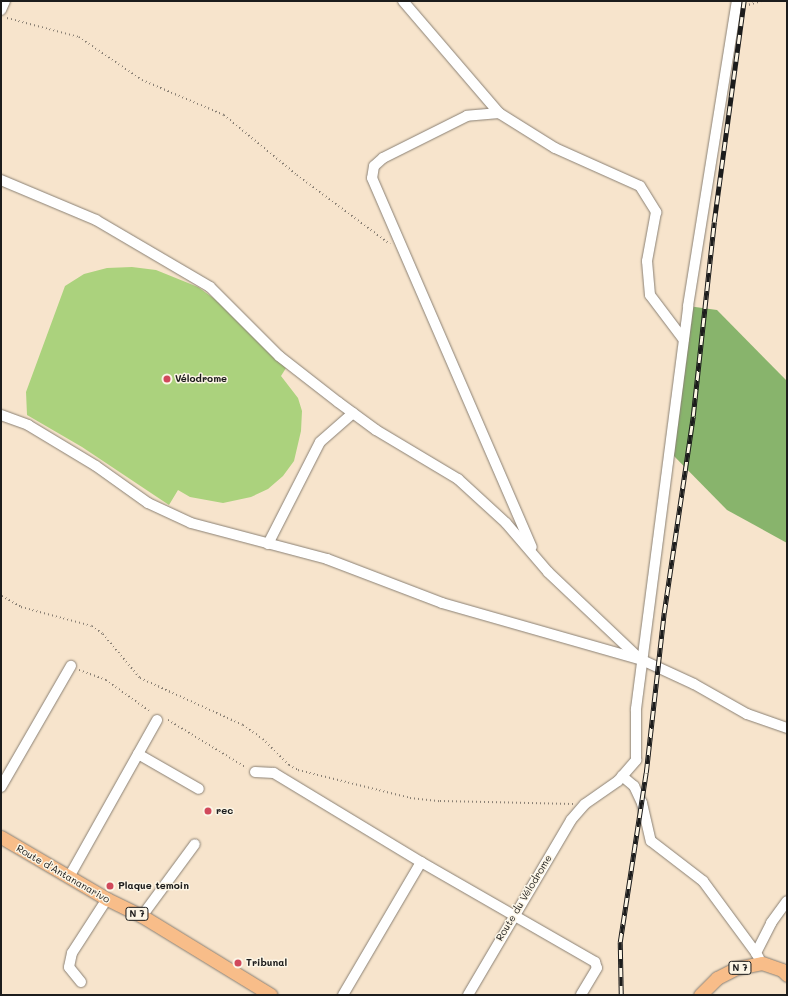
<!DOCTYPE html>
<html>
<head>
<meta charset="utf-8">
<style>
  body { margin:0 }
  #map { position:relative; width:788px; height:996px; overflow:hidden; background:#f7e4cc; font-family:Mali,sans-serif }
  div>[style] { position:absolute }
  .green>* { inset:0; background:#abd27d }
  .forest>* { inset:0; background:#88b46c }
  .path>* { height:1.5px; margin-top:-0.75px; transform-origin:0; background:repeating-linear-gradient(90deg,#8a8074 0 1px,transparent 0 4px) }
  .roads { filter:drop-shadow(0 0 1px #8a8074) drop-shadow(0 0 1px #8a8074) }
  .minor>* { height:10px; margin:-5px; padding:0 5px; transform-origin:5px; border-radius:5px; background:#fff }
  .major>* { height:13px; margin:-6.5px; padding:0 6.5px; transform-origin:6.5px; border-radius:6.5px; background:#f8bd89 }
  .rail>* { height:4.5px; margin-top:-2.25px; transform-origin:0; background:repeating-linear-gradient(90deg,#fcf5e5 0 9px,#1c1c1c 0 18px); box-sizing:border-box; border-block:1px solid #1c1c1c }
  .dots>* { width:11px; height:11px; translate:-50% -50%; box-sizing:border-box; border:2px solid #fcf5e5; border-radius:50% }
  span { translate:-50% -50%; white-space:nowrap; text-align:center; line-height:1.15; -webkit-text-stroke:3px #fcf5e5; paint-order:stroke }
  .shield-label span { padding:1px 3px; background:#fcf5e5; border:1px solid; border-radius:3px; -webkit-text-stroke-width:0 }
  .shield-label { font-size:9px; color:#1c1c1c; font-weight:700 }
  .poi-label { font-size:10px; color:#1c1c1c; font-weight:700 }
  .left { translate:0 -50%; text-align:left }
  .street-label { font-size:10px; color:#1c1c1c }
  .frame { position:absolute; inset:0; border:2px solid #1c1c1c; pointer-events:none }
</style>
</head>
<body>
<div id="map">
  <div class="green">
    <div style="clip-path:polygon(132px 267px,156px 270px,198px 287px,230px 310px,229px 313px,286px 368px,281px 376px,298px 398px,302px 411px,301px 431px,294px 461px,283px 476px,268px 489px,251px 497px,223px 503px,190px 497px,178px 490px,169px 505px,82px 447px,27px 415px,26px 392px,65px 286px,84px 274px,107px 268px)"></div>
  </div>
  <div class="forest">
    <div style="clip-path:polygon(688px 306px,717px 310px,787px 381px,787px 543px,727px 510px,671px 453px)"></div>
  </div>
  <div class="path">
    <div style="left:745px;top:6px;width:17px;rotate:-17deg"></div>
    <div style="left:7px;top:18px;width:74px;rotate:14.8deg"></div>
    <div style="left:79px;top:37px;width:76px;rotate:34.3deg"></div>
    <div style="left:142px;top:80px;width:89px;rotate:23.1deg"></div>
    <div style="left:224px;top:115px;width:94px;rotate:39.4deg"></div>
    <div style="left:297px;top:175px;width:116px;rotate:36.6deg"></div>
    <div style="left:2px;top:596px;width:22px;rotate:30deg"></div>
    <div style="left:21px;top:607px;width:73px;rotate:15deg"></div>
    <div style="left:92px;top:626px;width:14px;rotate:36deg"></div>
    <div style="left:103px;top:634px;width:57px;rotate:49.9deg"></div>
    <div style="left:140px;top:678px;width:113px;rotate:24.5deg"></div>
    <div style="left:243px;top:725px;width:24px;rotate:35deg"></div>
    <div style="left:263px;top:739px;width:37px;rotate:45deg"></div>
    <div style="left:289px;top:765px;width:10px;rotate:29deg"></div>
    <div style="left:298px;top:770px;width:115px;rotate:14deg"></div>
    <div style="left:410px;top:798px;width:30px;rotate:6deg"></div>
    <div style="left:440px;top:801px;width:133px;rotate:1.3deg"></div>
    <div style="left:79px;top:670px;width:29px;rotate:20deg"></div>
    <div style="left:106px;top:680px;width:55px;rotate:35.4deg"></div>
    <div style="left:168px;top:720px;width:92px;rotate:31.3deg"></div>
  </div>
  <div class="roads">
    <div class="minor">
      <div style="left:403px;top:1px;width:148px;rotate:49.4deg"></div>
      <div style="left:499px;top:113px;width:66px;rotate:32deg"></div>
      <div style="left:555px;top:148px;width:93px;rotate:24.1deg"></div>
      <div style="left:640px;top:186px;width:31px;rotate:58deg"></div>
      <div style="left:656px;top:212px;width:50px;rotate:100.4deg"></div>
      <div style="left:647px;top:261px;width:34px;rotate:85deg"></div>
      <div style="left:650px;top:295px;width:56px;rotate:52.9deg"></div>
      <div style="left:1px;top:10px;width:10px;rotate:-66deg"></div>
      <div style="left:499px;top:113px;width:32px;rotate:175deg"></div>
      <div style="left:467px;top:116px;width:94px;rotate:153.4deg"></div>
      <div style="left:383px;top:158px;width:12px;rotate:138deg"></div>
      <div style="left:374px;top:166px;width:12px;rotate:99deg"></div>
      <div style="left:372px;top:178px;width:402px;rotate:66.6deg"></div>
      <div style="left:1px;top:180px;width:103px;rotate:22.8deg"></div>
      <div style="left:96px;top:220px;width:132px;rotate:30.4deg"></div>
      <div style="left:210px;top:287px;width:98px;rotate:45deg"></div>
      <div style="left:279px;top:356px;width:75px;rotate:37.9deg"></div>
      <div style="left:338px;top:402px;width:47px;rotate:36.4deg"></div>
      <div style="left:376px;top:430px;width:96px;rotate:30.9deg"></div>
      <div style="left:458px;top:479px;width:65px;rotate:42.5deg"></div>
      <div style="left:506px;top:523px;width:65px;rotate:49.4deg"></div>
      <div style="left:548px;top:572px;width:127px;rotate:43.4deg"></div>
      <div style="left:1px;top:415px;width:29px;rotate:20deg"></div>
      <div style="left:28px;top:425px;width:79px;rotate:31.1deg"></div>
      <div style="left:96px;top:466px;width:64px;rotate:35.4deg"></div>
      <div style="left:148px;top:503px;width:47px;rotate:24.9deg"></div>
      <div style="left:191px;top:523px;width:141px;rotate:14.8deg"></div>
      <div style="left:327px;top:559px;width:123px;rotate:20.9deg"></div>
      <div style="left:442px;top:603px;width:208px;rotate:15.9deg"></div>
      <div style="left:642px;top:660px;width:57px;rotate:24.8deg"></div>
      <div style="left:694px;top:684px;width:61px;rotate:29.5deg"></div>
      <div style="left:747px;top:714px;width:42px;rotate:19.3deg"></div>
      <div style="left:268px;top:544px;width:114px;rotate:-63deg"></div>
      <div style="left:320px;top:442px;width:44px;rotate:-41.3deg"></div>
      <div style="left:138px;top:754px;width:70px;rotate:29.8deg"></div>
      <div style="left:255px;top:772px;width:19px;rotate:3deg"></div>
      <div style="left:274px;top:773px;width:172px;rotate:31.2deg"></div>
      <div style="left:421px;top:862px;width:201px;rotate:29.9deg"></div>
      <div style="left:595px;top:962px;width:6px;rotate:72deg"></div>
      <div style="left:597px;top:968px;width:31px;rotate:121deg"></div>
      <div style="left:622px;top:776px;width:16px;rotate:40deg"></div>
      <div style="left:634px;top:786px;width:19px;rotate:65deg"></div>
      <div style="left:642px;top:803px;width:39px;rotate:77deg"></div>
      <div style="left:651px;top:841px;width:66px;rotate:37.6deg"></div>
      <div style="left:703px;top:881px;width:89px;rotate:53.6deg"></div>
      <div style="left:1px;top:787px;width:140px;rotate:-60deg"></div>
      <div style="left:69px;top:877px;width:180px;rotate:-60.7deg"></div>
      <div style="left:142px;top:916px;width:89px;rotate:-53.6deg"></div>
      <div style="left:759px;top:958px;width:6px;rotate:-121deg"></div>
      <div style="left:756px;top:953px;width:34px;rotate:-63deg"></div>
      <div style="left:771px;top:923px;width:27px;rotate:-54deg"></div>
      <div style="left:81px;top:982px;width:19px;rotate:-129deg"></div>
      <div style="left:69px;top:967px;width:14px;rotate:-78deg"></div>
      <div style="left:72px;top:953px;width:64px;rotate:-57.1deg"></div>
      <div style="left:343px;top:995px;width:154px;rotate:-59.6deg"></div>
      <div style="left:468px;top:995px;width:203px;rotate:-59.5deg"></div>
      <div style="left:571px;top:820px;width:21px;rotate:-49deg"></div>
      <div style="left:585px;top:804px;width:40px;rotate:-34.9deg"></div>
      <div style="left:618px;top:781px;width:28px;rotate:-49deg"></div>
      <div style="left:636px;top:760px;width:51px;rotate:-90deg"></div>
      <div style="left:636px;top:709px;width:406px;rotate:-82.6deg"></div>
      <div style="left:688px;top:306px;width:309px;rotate:-80.9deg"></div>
    </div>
    <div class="major">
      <div style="left:1px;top:837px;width:123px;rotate:30.3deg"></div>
      <div style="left:107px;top:899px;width:39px;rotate:26deg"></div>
      <div style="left:142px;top:916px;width:151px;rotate:31.5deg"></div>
      <div style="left:700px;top:995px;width:24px;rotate:-45deg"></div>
      <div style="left:717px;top:978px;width:22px;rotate:-27deg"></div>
      <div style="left:737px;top:968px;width:25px;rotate:-11deg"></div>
      <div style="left:762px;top:963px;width:21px;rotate:19deg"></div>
      <div style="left:782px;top:970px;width:7px;rotate:45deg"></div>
    </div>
  </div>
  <div class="rail">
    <div style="left:621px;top:995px;width:53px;rotate:-91.1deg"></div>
    <div style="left:620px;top:942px;width:171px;rotate:-81.3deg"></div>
    <div style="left:646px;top:773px;width:161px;rotate:-83.6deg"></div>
    <div style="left:664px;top:613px;width:199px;rotate:-81.6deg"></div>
    <div style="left:693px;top:416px;width:195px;rotate:-83.8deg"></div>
    <div style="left:714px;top:222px;width:223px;rotate:-82.3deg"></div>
  </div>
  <div class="dots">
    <div style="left:167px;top:379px;background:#d1495b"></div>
    <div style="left:208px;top:811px;background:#d1495b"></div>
    <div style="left:110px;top:886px;background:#d1495b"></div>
    <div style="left:238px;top:963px;background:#d1495b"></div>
  </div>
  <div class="shield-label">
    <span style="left:137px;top:914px">N 7</span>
    <span style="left:740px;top:968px">N 7</span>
  </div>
  <div class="poi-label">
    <span class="left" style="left:175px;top:379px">Vélodrome</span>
    <span class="left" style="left:216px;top:811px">rec</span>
    <span class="left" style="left:118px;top:886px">Plaque temoin</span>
    <span class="left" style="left:246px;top:963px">Tribunal</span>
  </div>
  <div class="street-label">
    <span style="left:63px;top:874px;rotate:30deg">Route d'Antananarivo</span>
    <span style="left:524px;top:898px;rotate:-59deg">Route du Vélodrome</span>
  </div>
  <div class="frame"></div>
</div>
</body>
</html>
